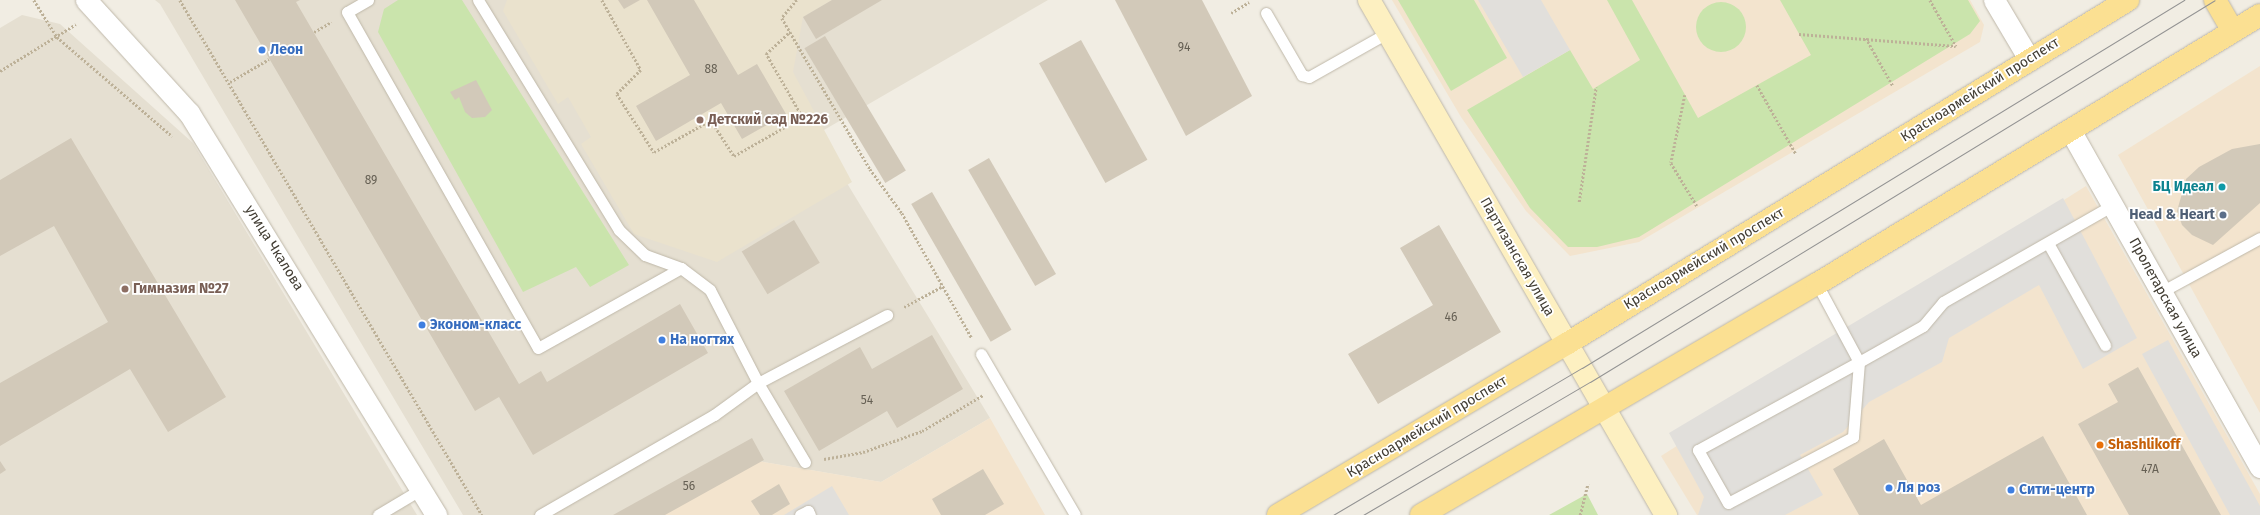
<!DOCTYPE html>
<html>
<head>
<meta charset="utf-8">
<style>
  body { margin:0 }
  #map { position:relative; width:2260px; height:515px; overflow:hidden; background:#f1ede3; font-family:"Fira Sans",sans-serif }
  div>[style] { position:absolute }
  .residential>* { inset:0; background:#e5dfd1 }
  .commercial>* { inset:0; background:#f3e4ce }
  .education>* { inset:0; background:#eae2cd }
  .green>* { inset:0; background:#cae4ac }
  .round { border-radius:50% }
  .parking>* { inset:0; background:#e1dfdb }
  .building>* { inset:0; background:#d2c9b9; transform-origin:0 0 }
  .path>* { height:2.5px; margin-top:-1.25px; transform-origin:0; background:repeating-linear-gradient(90deg,#bdb198 0 2px,transparent 0 4px) }
  .roads { filter:drop-shadow(0 0 1px #bfb8a9) drop-shadow(0 0 1px #bfb8a9) }
  .lane>* { height:11px; margin:-5.5px; padding:0 5.5px; transform-origin:5.5px; border-radius:5.5px; background:#fff }
  .street>* { height:21px; margin:-10.5px; padding:0 10.5px; transform-origin:10.5px; border-radius:10.5px; background:#fff }
  .secondary>* { height:22px; margin:-11px; padding:0 11px; transform-origin:11px; border-radius:11px; background:#fdf0c1 }
  .primary>* { height:22px; margin:-11px; padding:0 11px; transform-origin:11px; border-radius:11px; background:#fbe092 }
  .tram>* { height:1px; margin:-0.5px; padding:0 0.5px; transform-origin:0.5px; border-radius:0.5px; background:#939393 }
  .dots>* { width:11px; height:11px; translate:-50% -50%; box-sizing:border-box; border:2px solid #fff; border-radius:50% }
  span { translate:-50% -50%; white-space:nowrap; text-align:center; line-height:1.15; -webkit-text-stroke:3.5px #fff; paint-order:stroke }
  .number-label { font-size:12px; color:#666054 }
  .number-label span { -webkit-text-stroke-width:0 }
  .shop-label { font-size:14px; color:#366cbe; font-weight:700 }
  .left { translate:0 -50%; text-align:left }
  .street-label { font-size:14px; color:#423d33 }
  .education-label { font-size:14px; color:#785e54; font-weight:700 }
  .culture-label { font-size:14px; color:#0d838f; font-weight:700 }
  .right { translate:-100% -50%; text-align:right }
  .service-label { font-size:14px; color:#4e5e75; font-weight:700 }
  .food-label { font-size:14px; color:#c56008; font-weight:700 }
</style>
</head>
<body>
<div id="map">
  <div class="residential">
    <div style="clip-path:polygon(155px 0,1048px 0,817px 134px,990px 418px,881px 482px,752px 460px,654px 515px,463px 515px,160px 4px)"></div>
    <div style="clip-path:polygon(22px 15px,60px 24px,193px 143px,417px 515px,0 515px,0 28px)"></div>
  </div>
  <div class="commercial">
    <div style="clip-path:polygon(1392px 0,1970px 0,1984px 25px,1980px 42px,1639px 242px,1570px 256px,1526px 211px,1461px 117px)"></div>
    <div style="clip-path:polygon(2260px 66px,2260px 413px,2118px 155px)"></div>
    <div style="clip-path:polygon(2086px 186px,2260px 494px,2260px 515px,1697px 515px,1661px 456px)"></div>
    <div style="clip-path:polygon(990px 418px,1045px 515px,654px 515px,752px 460px,881px 482px)"></div>
  </div>
  <div class="education">
    <div style="clip-path:polygon(507px 0,832px 0,803px 17px,793px 72px,852px 182px,717px 262px,634px 234px,581px 144px,591px 137px,568px 97px,558px 104px,503px 11px)"></div>
  </div>
  <div class="green">
    <div style="clip-path:polygon(398px 0,462px 0,629px 265px,590px 287px,576px 267px,523px 292px,378px 32px,384px 9px)"></div>
    <div style="clip-path:polygon(1398px 0,1474px 0,1507px 58px,1451px 91px)"></div>
    <div style="clip-path:polygon(1607px 0,1632px 0,1698px 118px,1811px 55px,1780px 0,1968px 0,1980px 21px,1970px 34px,1639px 237px,1597px 247px,1568px 247px,1530px 208px,1467px 110px,1570px 50px,1593px 89px,1640px 60px)"></div>
    <div class="round" style="left:1696px;top:2px;width:50px;height:50px"></div>
    <div style="clip-path:polygon(1587px 494px,1598px 515px,1549px 515px)"></div>
  </div>
  <div class="parking">
    <div style="clip-path:polygon(1478px 0,1541px 0,1570px 50px,1523px 77px)"></div>
    <div style="clip-path:polygon(2063px 198px,2137px 338px,2083px 369px,2039px 285px,1949px 338px,1942px 362px,1869px 402px,1843px 432px,1800px 455px,1823px 495px,1785px 515px,1698px 515px,1704px 497px,1669px 433px)"></div>
    <div style="clip-path:polygon(2168px 340px,2260px 506px,2260px 515px,2230px 515px,2142px 354px)"></div>
    <div style="clip-path:polygon(832px 486px,849px 515px,784px 515px)"></div>
  </div>
  <div class="building">
    <div style="clip-path:polygon(235px 0,300px 0,296px 2px,519px 384px,541px 371px,547px 382px,680px 304px,708px 353px,533px 455px,499px 397px,475px 411px)"></div>
    <div style="clip-path:polygon(618px 0,640px 0,624px 9px)"></div>
    <div style="clip-path:polygon(647px 0,694px 0,738px 75px,757px 64px,786px 114px,742px 139px,721px 103px,656px 141px,636px 106px,690px 75px)"></div>
    <div style="clip-path:polygon(832px 0,882px 0,816px 39px,803px 17px)"></div>
    <div style="clip-path:polygon(1115px 0,1202px 0,1252px 96px,1186px 136px)"></div>
    <div style="left:825px;top:36px;width:157px;height:24px;rotate:59deg"></div>
    <div style="left:1081px;top:40px;width:137px;height:48px;rotate:61deg"></div>
    <div style="clip-path:polygon(476px 80px,492px 110px,485px 117px,472px 118px,465px 112px,459px 97px,455px 100px,450px 92px)"></div>
    <div style="clip-path:polygon(71px 138px,226px 397px,168px 432px,130px 369px,0 446px,0 383px,108px 322px,54px 226px,0 256px,0 180px)"></div>
    <div style="clip-path:polygon(2260px 144px,2260px 203px,2213px 245px,2192px 235px,2182px 225px,2177px 211px,2186px 179px,2199px 167px,2232px 149px)"></div>
    <div style="left:989px;top:158px;width:134px;height:24px;rotate:60deg"></div>
    <div style="left:932px;top:192px;width:159px;height:24px;rotate:60deg"></div>
    <div style="left:794px;top:220px;width:50px;height:61px;rotate:59deg"></div>
    <div style="clip-path:polygon(1439px 225px,1501px 332px,1378px 404px,1348px 354px,1433px 305px,1400px 248px)"></div>
    <div style="clip-path:polygon(932px 335px,963px 389px,897px 428px,887px 411px,819px 451px,784px 391px,860px 347px,872px 369px)"></div>
    <div style="clip-path:polygon(2138px 367px,2221px 515px,2129px 515px,2078px 424px,2118px 402px,2108px 384px)"></div>
    <div style="clip-path:polygon(2043px 436px,2087px 515px,1859px 515px,1833px 469px,1884px 439px,1921px 505px)"></div>
    <div style="clip-path:polygon(752px 438px,764px 460px,665px 515px,613px 515px)"></div>
    <div style="clip-path:polygon(0 461px,6px 470px,0 474px)"></div>
    <div style="clip-path:polygon(983px 469px,1004px 504px,985px 515px,941px 515px,932px 499px)"></div>
    <div style="clip-path:polygon(779px 484px,790px 504px,772px 515px,760px 515px,751px 501px)"></div>
  </div>
  <div class="path">
    <div style="left:34px;top:0;width:44px;rotate:58.1deg"></div>
    <div style="left:57px;top:37px;width:152px;rotate:40.7deg"></div>
    <div style="left:180px;top:0;width:597px;rotate:59.61deg"></div>
    <div style="left:602px;top:0;width:80px;rotate:60.9deg"></div>
    <div style="left:641px;top:70px;width:34px;rotate:135deg"></div>
    <div style="left:617px;top:94px;width:69px;rotate:57.5deg"></div>
    <div style="left:654px;top:152px;width:65px;rotate:-29.3deg"></div>
    <div style="left:711px;top:120px;width:43px;rotate:57.4deg"></div>
    <div style="left:734px;top:156px;width:78px;rotate:-29.8deg"></div>
    <div style="left:802px;top:117px;width:73px;rotate:-119.7deg"></div>
    <div style="left:766px;top:54px;width:33px;rotate:-43deg"></div>
    <div style="left:797px;top:0;width:23px;rotate:130deg"></div>
    <div style="left:782px;top:18px;width:16px;rotate:60deg"></div>
    <div style="left:790px;top:32px;width:159px;rotate:59.7deg"></div>
    <div style="left:870px;top:169px;width:54px;rotate:54deg"></div>
    <div style="left:902px;top:213px;width:143px;rotate:60.8deg"></div>
    <div style="left:1930px;top:0;width:53px;rotate:60.5deg"></div>
    <div style="left:1231px;top:13px;width:21px;rotate:-31deg"></div>
    <div style="left:314px;top:32px;width:20px;rotate:-30deg"></div>
    <div style="left:1799px;top:34px;width:157px;rotate:4.4deg"></div>
    <div style="left:1866px;top:38px;width:55px;rotate:60.6deg"></div>
    <div style="left:0;top:71px;width:89px;rotate:-31.7deg"></div>
    <div style="left:230px;top:82px;width:45px;rotate:-30.5deg"></div>
    <div style="left:1757px;top:85px;width:79px;rotate:60.5deg"></div>
    <div style="left:1685px;top:95px;width:69px;rotate:101.6deg"></div>
    <div style="left:1671px;top:163px;width:50px;rotate:58.8deg"></div>
    <div style="left:1579px;top:202px;width:116px;rotate:-81.6deg"></div>
    <div style="left:904px;top:307px;width:44px;rotate:-28.3deg"></div>
    <div style="left:824px;top:459px;width:40px;rotate:-10deg"></div>
    <div style="left:863px;top:452px;width:63px;rotate:-19.6deg"></div>
    <div style="left:922px;top:431px;width:71px;rotate:-30.5deg"></div>
    <div style="left:1580px;top:515px;width:32px;rotate:-76deg"></div>
  </div>
  <div class="roads">
    <div class="lane">
      <div style="left:368px;top:0;width:24px;rotate:150deg"></div>
      <div style="left:347px;top:12px;width:386px;rotate:60.4deg"></div>
      <div style="left:538px;top:348px;width:164px;rotate:-29.2deg"></div>
      <div style="left:478px;top:0;width:270px;rotate:58.5deg"></div>
      <div style="left:619px;top:230px;width:36px;rotate:44deg"></div>
      <div style="left:645px;top:255px;width:38px;rotate:20deg"></div>
      <div style="left:681px;top:268px;width:36px;rotate:37deg"></div>
      <div style="left:710px;top:290px;width:105px;rotate:62.7deg"></div>
      <div style="left:758px;top:383px;width:92px;rotate:59.3deg"></div>
      <div style="left:1266px;top:13px;width:72px;rotate:59.9deg"></div>
      <div style="left:1302px;top:75px;width:7px;rotate:16deg"></div>
      <div style="left:1309px;top:77px;width:90px;rotate:-29.4deg"></div>
      <div style="left:2048px;top:243px;width:117px;rotate:60.8deg"></div>
      <div style="left:1817px;top:284px;width:89px;rotate:61.7deg"></div>
      <div style="left:1859px;top:362px;width:75px;rotate:94.6deg"></div>
      <div style="left:1853px;top:437px;width:141px;rotate:152.2deg"></div>
      <div style="left:1728px;top:503px;width:61px;rotate:-119.5deg"></div>
      <div style="left:1698px;top:450px;width:183px;rotate:-28.7deg"></div>
      <div style="left:1859px;top:362px;width:73px;rotate:-29.4deg"></div>
      <div style="left:1923px;top:326px;width:31px;rotate:-50deg"></div>
      <div style="left:1943px;top:302px;width:196px;rotate:-29.7deg"></div>
      <div style="left:2161px;top:292px;width:113px;rotate:-28.6deg"></div>
      <div style="left:981px;top:354px;width:186px;rotate:59.7deg"></div>
      <div style="left:378px;top:515px;width:49px;rotate:-30.8deg"></div>
      <div style="left:540px;top:515px;width:201px;rotate:-29.9deg"></div>
      <div style="left:714px;top:415px;width:54px;rotate:-36deg"></div>
      <div style="left:758px;top:383px;width:146px;rotate:-27.8deg"></div>
      <div style="left:800px;top:515px;width:9px;rotate:-27deg"></div>
      <div style="left:808px;top:511px;width:4px;rotate:63deg"></div>
    </div>
    <div class="street">
      <div style="left:86px;top:0;width:153px;rotate:47.7deg"></div>
      <div style="left:189px;top:113px;width:472px;rotate:58.4deg"></div>
      <div style="left:1994px;top:0;width:69px;rotate:59.3deg"></div>
      <div style="left:2070px;top:130px;width:387px;rotate:60.6deg"></div>
    </div>
    <div class="secondary">
      <div style="left:1369px;top:0;width:595px;rotate:60.03deg"></div>
    </div>
    <div class="primary">
      <div style="left:2215px;top:0;width:36px;rotate:60deg"></div>
      <div style="left:1278px;top:515px;width:337px;rotate:-30.7deg"></div>
      <div style="left:1568px;top:343px;width:657px;rotate:-31.49deg"></div>
      <div style="left:1421px;top:515px;width:458px;rotate:-30.3deg"></div>
      <div style="left:1817px;top:284px;width:518px;rotate:-31.27deg"></div>
    </div>
  </div>
  <div class="tram">
    <div style="left:1333px;top:515px;width:289px;rotate:-30.6deg"></div>
    <div style="left:1582px;top:368px;width:706px;rotate:-31.44deg"></div>
    <div style="left:1363px;top:515px;width:263px;rotate:-30.4deg"></div>
    <div style="left:1590px;top:382px;width:732px;rotate:-31.43deg"></div>
  </div>
  <div class="dots">
    <div style="left:262px;top:50px;background:#3f7fe0"></div>
    <div style="left:700px;top:120px;background:#8d6e63"></div>
    <div style="left:2222px;top:187px;background:#0f9aa8"></div>
    <div style="left:2223px;top:215px;background:#5c6f8a"></div>
    <div style="left:125px;top:289px;background:#8d6e63"></div>
    <div style="left:422px;top:325px;background:#3f7fe0"></div>
    <div style="left:662px;top:340px;background:#3f7fe0"></div>
    <div style="left:2100px;top:445px;background:#e8710a"></div>
    <div style="left:1889px;top:488px;background:#3f7fe0"></div>
    <div style="left:2011px;top:490px;background:#3f7fe0"></div>
  </div>
  <div class="number-label">
    <span style="left:1184px;top:48px">94</span>
    <span style="left:711px;top:70px">88</span>
    <span style="left:371px;top:181px">89</span>
    <span style="left:1451px;top:318px">46</span>
    <span style="left:867px;top:401px">54</span>
    <span style="left:2150px;top:470px">47А</span>
    <span style="left:689px;top:487px">56</span>
  </div>
  <div class="shop-label">
    <span class="left" style="left:270px;top:50px">Леон</span>
    <span class="left" style="left:430px;top:325px">Эконом-класс</span>
    <span class="left" style="left:670px;top:340px">На ногтях</span>
    <span class="left" style="left:1897px;top:488px">Ля роз</span>
    <span class="left" style="left:2019px;top:490px">Сити-центр</span>
  </div>
  <div class="street-label">
    <span style="left:1980px;top:90px;rotate:-32deg">Красноармейский проспект</span>
    <span style="left:274px;top:248px;rotate:58deg">улица Чкалова</span>
    <span style="left:1517px;top:257px;rotate:60deg">Партизанская улица</span>
    <span style="left:1704px;top:259px;rotate:-31deg">Красноармейский проспект</span>
    <span style="left:2165px;top:298px;rotate:61deg">Пролетарская улица</span>
    <span style="left:1427px;top:427px;rotate:-31deg">Красноармейский проспект</span>
  </div>
  <div class="education-label">
    <span class="left" style="left:708px;top:120px">Детский сад №226</span>
    <span class="left" style="left:133px;top:289px">Гимназия №27</span>
  </div>
  <div class="culture-label">
    <span class="right" style="left:2214px;top:187px">БЦ Идеал</span>
  </div>
  <div class="service-label">
    <span class="right" style="left:2215px;top:215px">Head &amp; Heart</span>
  </div>
  <div class="food-label">
    <span class="left" style="left:2108px;top:445px">Shashlikoff</span>
  </div>
</div>
</body>
</html>
